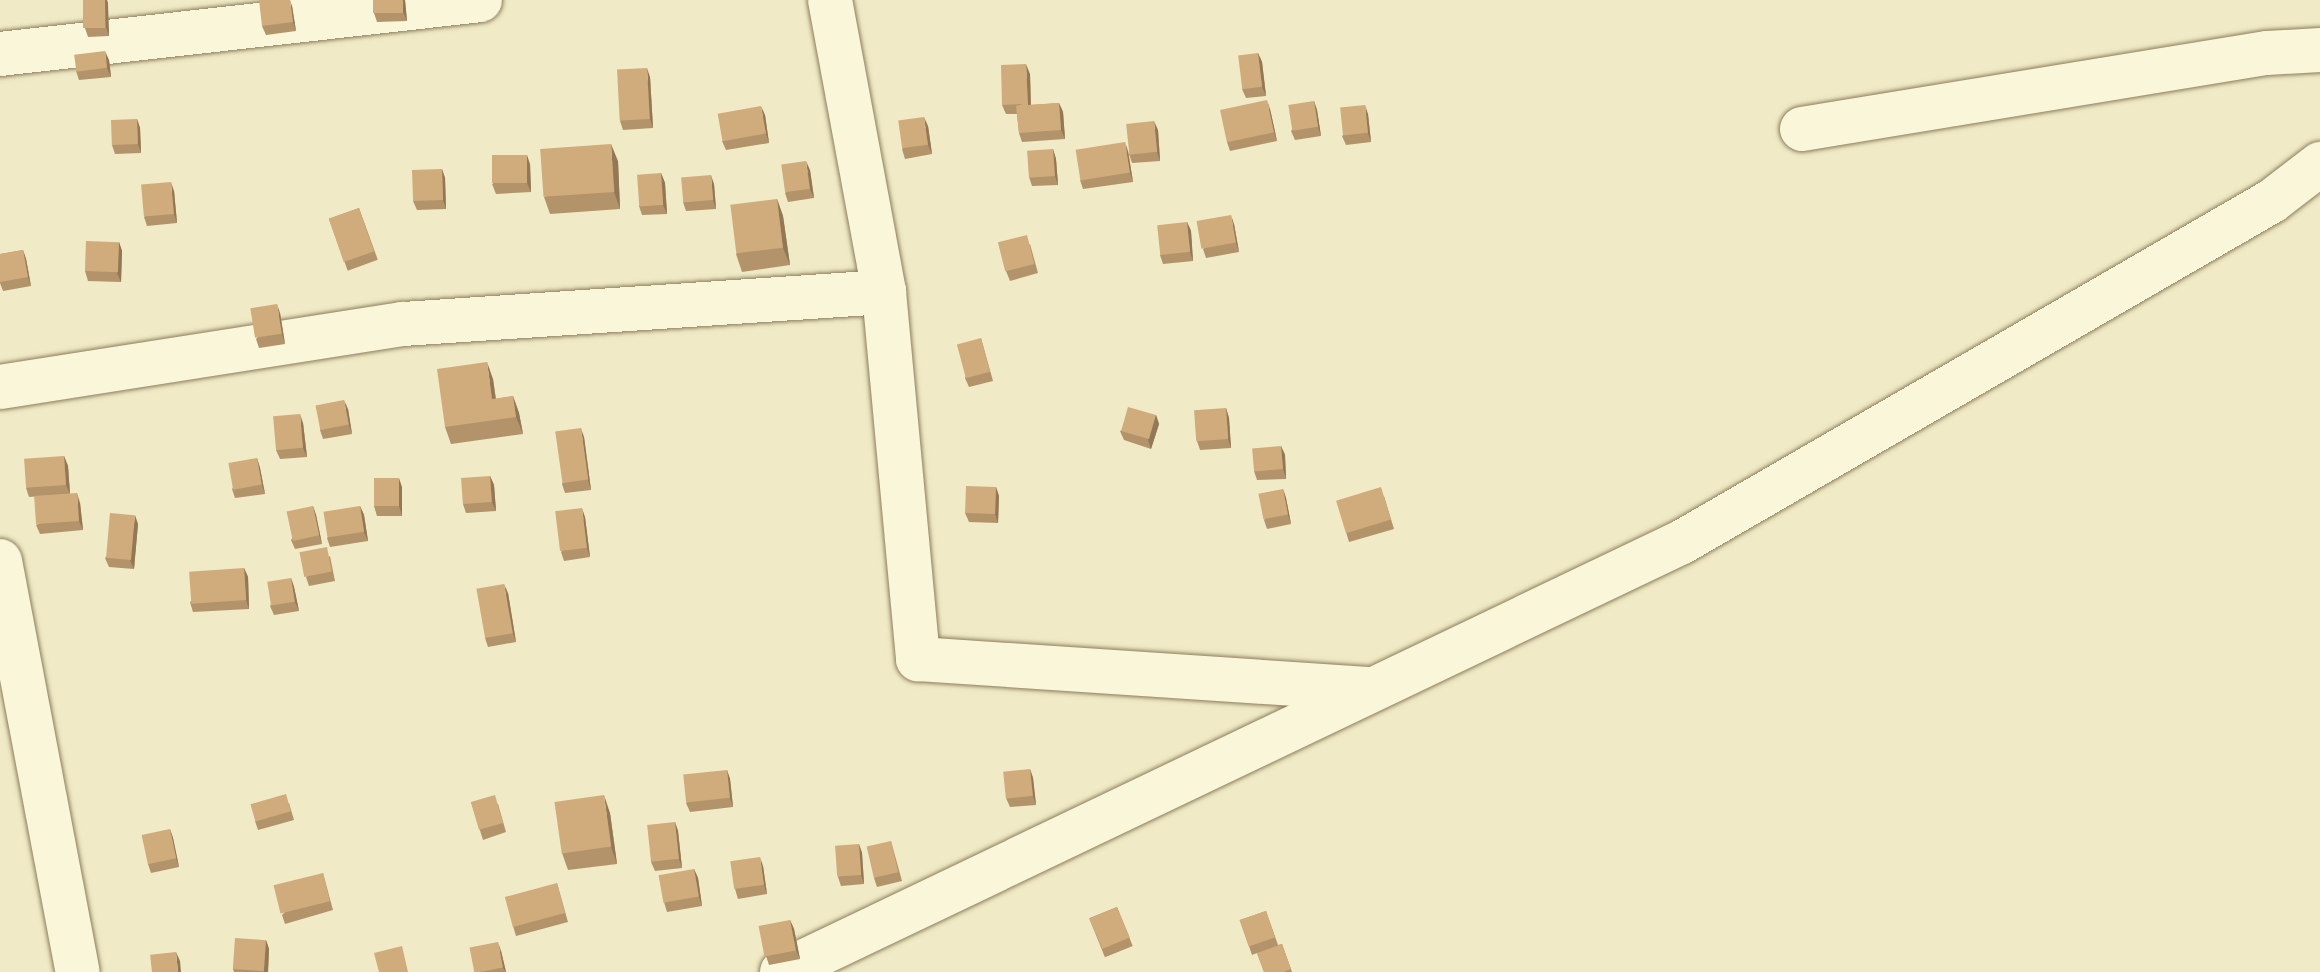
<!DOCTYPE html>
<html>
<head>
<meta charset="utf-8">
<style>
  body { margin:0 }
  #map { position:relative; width:2320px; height:972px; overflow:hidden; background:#f0eac6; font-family:Georgia,serif }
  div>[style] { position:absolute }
  .roads { filter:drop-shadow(0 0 2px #8d7d5b) drop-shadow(0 0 2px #8d7d5b) }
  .minor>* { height:44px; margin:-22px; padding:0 22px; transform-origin:22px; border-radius:22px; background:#faf6da }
  .wall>* { inset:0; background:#b3936a; transform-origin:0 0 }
  .shaded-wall>* { inset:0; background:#927856 }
  .building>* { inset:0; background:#d0ab7b; transform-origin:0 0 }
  span { translate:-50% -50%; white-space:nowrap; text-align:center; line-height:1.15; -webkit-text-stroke:6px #f7f3d7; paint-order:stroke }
</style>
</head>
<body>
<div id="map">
  <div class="roads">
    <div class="minor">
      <div style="left:830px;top:0;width:297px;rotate:79.5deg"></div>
      <div style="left:884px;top:292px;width:369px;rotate:84.7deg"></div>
      <div style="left:918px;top:659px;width:454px;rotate:3.8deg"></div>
      <div style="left:0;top:54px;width:483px;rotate:-6.4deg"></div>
      <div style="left:1802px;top:129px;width:471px;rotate:-9.3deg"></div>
      <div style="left:2267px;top:53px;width:53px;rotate:-3.2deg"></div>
      <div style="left:0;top:387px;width:408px;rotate:-8.9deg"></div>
      <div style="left:403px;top:324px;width:482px;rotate:-3.8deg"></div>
      <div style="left:0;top:561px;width:418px;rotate:79.3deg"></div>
      <div style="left:782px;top:972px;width:997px;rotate:-25.54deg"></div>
      <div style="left:1682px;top:542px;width:681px;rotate:-30.03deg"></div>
      <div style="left:2272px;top:201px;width:61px;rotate:-37.6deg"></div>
    </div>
  </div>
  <div class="wall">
    <div style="clip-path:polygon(83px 0,107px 0,109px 36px,88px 37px,85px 28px)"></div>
    <div style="clip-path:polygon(405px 0,407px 21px,377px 22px,374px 13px)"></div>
    <div style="clip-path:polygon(292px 6px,296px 31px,266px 35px,262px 26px)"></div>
    <div style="clip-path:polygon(1258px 53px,1262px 62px,1266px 96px,1246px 98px,1242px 89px)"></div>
    <div style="clip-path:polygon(109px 60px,111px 77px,79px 80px,76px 71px)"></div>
    <div style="clip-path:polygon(1030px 74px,1031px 105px,1059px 103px,1063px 112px,1065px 139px,1022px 142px,1019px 133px,1017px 114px,1006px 114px,1002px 105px)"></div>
    <div style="clip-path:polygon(650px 77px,653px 128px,623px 130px,620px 121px)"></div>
    <div style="clip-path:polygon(1314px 101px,1317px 110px,1321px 136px,1295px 140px,1291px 131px)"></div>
    <div style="clip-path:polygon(1270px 109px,1277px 141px,1230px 151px,1227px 142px)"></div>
    <div style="clip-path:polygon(1368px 114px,1371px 142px,1346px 145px,1342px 136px)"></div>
    <div style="clip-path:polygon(765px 115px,769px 143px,726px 150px,722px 141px)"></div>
    <div style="clip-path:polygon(137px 119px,140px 128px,141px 153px,115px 154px,112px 145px)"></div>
    <div style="clip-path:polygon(928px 126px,932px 154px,905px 159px,902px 149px)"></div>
    <div style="clip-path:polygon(1158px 130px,1160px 161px,1132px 163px,1129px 154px)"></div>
    <div style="clip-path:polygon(1053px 149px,1056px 159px,1058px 185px,1032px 186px,1029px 177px)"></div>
    <div style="clip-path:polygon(1128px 151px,1133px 182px,1083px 189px,1080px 180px)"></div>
    <div style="clip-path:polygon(618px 161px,620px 209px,550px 214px,544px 197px)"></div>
    <div style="clip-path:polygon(530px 164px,531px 192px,496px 194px,492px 184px)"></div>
    <div style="clip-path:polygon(442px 169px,445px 178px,446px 209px,417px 210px,413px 201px)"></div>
    <div style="clip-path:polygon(810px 170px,814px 198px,788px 202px,785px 193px)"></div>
    <div style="clip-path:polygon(661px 173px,665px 183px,667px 214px,642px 215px,639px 206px)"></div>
    <div style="clip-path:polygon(714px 184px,716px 209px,686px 211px,683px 202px)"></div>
    <div style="clip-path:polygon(174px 191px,177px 223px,147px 226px,144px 217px)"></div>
    <div style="clip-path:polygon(777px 199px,783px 216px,790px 265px,742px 272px,736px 254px)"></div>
    <div style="left:359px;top:208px;width:55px;height:32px;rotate:70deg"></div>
    <div style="clip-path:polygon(1187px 222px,1191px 231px,1193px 261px,1163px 264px,1160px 255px)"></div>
    <div style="clip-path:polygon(1234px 224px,1239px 252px,1206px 258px,1203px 249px)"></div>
    <div style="clip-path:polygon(119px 242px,122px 251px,121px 282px,88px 281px,85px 271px)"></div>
    <div style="clip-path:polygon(1030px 244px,1038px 273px,1010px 281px,1006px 271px)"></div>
    <div style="clip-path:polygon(23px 250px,26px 259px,31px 286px,3px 291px,0 283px,0 254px)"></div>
    <div style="clip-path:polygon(280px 313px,285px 344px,259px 348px,256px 339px)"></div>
    <div style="clip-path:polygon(981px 338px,993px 381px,969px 387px,965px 378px)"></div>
    <div style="clip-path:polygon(493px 379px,496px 399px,513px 396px,519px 413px,523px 434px,451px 444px,445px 427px)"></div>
    <div style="clip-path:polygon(1226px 408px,1229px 418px,1231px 448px,1200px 450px,1197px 441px)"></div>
    <div style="clip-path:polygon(348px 409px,352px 434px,323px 439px,320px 430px)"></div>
    <div style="clip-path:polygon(1156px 415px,1159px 424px,1151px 449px,1124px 440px,1120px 431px)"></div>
    <div style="clip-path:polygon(303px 423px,307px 457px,280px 459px,276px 450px)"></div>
    <div style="clip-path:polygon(584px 437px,591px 490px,565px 493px,562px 484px)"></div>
    <div style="clip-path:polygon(1281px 446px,1285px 455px,1286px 479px,1257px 480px,1254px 471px)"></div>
    <div style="clip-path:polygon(64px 456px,68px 466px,70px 494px,29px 497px,26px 488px)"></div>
    <div style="clip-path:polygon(257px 458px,260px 468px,265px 494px,235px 498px,232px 489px)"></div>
    <div style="clip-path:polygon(490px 476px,494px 485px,496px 511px,466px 513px,463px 504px)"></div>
    <div style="clip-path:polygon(402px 487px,402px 516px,377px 516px,374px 506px)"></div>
    <div style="clip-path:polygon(996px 487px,999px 496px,998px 523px,969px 522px,965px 513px)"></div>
    <div style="clip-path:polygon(1283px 489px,1286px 498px,1291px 524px,1267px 529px,1264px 520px)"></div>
    <div style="clip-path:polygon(1384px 496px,1394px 529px,1349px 542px,1346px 532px)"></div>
    <div style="clip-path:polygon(80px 503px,83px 530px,40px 534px,36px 525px)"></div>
    <div style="clip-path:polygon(313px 506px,316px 515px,322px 544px,295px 549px,291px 540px)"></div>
    <div style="clip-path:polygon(360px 506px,364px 515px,368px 541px,330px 547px,327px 538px)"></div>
    <div style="clip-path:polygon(585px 517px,590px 557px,564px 561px,561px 552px)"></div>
    <div style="clip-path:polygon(138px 524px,134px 569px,109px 567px,105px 558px)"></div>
    <div style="clip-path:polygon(330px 556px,335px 581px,309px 586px,306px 577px)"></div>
    <div style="clip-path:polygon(244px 568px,248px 577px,249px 609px,193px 612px,190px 602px)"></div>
    <div style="clip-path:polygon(291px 578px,294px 587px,299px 611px,274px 615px,270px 606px)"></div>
    <div style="clip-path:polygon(508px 593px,516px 642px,488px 647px,485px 638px)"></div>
    <div style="clip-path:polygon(1030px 769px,1033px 778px,1036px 805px,1010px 807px,1006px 798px)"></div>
    <div style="clip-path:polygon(727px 770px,730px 779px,733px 807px,690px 812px,686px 803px)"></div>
    <div style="clip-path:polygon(471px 802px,498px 804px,506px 832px,483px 840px)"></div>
    <div style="clip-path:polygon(289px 803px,294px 820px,258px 830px,255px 821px)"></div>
    <div style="clip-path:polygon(610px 813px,617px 864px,568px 870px,562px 853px)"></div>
    <div style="clip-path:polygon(675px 822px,678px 831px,682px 868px,655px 871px,651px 862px)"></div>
    <div style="clip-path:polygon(170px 829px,173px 838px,179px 867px,151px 873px,148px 864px)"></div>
    <div style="clip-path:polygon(891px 841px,902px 881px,877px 887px,874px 878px)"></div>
    <div style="clip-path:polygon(859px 844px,862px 853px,864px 884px,841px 886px,838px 877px)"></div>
    <div style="clip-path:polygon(763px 866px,767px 894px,738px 899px,735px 889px)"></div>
    <div style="clip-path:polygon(694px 869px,698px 878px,702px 906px,667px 912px,664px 902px)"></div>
    <div style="clip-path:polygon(323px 873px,333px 910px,285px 924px,282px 915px)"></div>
    <div style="clip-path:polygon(557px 883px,568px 922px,516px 936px,513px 926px)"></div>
    <div style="left:1117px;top:907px;width:42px;height:30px;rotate:68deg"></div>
    <div style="clip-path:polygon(1266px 911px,1278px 945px,1282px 944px,1292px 972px,1264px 972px,1257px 953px,1252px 955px,1240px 920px)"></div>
    <div style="clip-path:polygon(790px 920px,794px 929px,800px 959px,769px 965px,766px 956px)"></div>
    <div style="clip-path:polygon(266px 940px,269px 949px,268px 972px,234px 972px,233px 969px)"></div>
    <div style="clip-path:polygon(501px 951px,506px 972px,474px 972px)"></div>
  </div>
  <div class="shaded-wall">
    <div style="clip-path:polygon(105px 0,107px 0,108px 3px,109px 36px,106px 27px)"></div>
    <div style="clip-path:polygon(290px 0,292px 6px,296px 31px,293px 22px)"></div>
    <div style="clip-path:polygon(403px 0,405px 0,407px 21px,403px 12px)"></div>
    <div style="clip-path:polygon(105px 51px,109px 60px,111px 77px,107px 68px)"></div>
    <div style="clip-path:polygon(1258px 53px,1262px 62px,1266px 96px,1262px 87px)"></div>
    <div style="clip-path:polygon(1026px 64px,1030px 74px,1031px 114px,1028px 105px)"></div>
    <div style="clip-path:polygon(647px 68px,650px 77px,653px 128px,650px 119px)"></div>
    <div style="clip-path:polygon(1267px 100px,1270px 109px,1277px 141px,1274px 132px)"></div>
    <div style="clip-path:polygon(1314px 101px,1317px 110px,1321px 136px,1318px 127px)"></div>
    <div style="clip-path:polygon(1059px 103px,1063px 112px,1065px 139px,1061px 130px)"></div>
    <div style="clip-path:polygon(1365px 105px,1368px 114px,1371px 142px,1368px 133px)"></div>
    <div style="clip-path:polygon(761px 106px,765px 115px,769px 143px,766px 134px)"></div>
    <div style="clip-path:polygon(924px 117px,928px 126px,932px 154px,928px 145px)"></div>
    <div style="clip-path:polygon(137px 119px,140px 128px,141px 153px,138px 144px)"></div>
    <div style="clip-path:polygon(1154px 121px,1158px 130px,1160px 161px,1157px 152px)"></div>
    <div style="clip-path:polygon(1125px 142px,1128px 151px,1133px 182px,1130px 173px)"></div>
    <div style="clip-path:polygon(611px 144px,618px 161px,620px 209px,614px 192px)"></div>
    <div style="clip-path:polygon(1053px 149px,1056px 159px,1058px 185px,1055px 176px)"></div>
    <div style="clip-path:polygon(527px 155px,530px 164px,531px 192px,527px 183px)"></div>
    <div style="clip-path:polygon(806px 161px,810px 170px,814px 198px,810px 189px)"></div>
    <div style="clip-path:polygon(442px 169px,445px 178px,446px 209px,443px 200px)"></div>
    <div style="clip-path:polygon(661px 173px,665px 183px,667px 214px,663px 205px)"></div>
    <div style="clip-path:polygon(711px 175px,714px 184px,716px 209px,713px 200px)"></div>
    <div style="clip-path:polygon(171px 182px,174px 191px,177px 223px,174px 214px)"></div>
    <div style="clip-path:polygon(777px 199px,783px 216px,790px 265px,783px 248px)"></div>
    <div style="clip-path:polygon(1231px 215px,1234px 224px,1239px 252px,1236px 243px)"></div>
    <div style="clip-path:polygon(1187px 222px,1191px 231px,1193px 261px,1190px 252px)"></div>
    <div style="clip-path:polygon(119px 242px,122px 251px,121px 282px,117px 273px)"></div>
    <div style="clip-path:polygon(23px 250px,26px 259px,31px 286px,28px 277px)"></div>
    <div style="clip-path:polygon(277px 304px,280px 313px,285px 344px,282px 334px)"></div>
    <div style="clip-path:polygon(487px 362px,493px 379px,498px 417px,492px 399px)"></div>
    <div style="clip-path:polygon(513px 396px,519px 413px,523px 434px,516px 417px)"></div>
    <div style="clip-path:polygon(344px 400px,348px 409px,352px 434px,349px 425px)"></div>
    <div style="clip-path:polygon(1226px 408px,1229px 418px,1231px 448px,1228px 439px)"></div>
    <div style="clip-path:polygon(300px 414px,303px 423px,307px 457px,303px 448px)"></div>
    <div style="clip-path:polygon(1156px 415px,1159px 424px,1151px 449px,1148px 440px)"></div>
    <div style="clip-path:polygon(581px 428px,584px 437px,591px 490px,588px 480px)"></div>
    <div style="clip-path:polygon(1281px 446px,1285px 455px,1286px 479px,1283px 469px)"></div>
    <div style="clip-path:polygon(64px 456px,68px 466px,70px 494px,66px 485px)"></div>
    <div style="clip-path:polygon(257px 458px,260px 468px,265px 494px,262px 485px)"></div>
    <div style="clip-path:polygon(490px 476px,494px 485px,496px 511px,492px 502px)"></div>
    <div style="clip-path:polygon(399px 478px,402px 487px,402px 516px,399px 506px)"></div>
    <div style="clip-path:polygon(996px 487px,999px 496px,998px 523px,995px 514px)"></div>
    <div style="clip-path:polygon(1283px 489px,1286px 498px,1291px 524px,1288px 515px)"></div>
    <div style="clip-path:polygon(77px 493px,80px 503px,83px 530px,79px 521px)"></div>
    <div style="clip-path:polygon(313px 506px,316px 515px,322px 544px,319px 535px)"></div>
    <div style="clip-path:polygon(360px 506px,364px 515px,368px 541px,364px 532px)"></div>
    <div style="clip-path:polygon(582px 508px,585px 517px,590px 557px,587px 548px)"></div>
    <div style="clip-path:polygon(135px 515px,138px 524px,134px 569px,130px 560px)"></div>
    <div style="clip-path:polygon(244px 568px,248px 577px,249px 609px,246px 600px)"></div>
    <div style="clip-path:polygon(291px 578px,294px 587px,299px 611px,295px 602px)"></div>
    <div style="clip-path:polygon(504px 584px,508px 593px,516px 642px,513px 633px)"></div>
    <div style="clip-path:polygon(1030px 769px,1033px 778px,1036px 805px,1033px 796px)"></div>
    <div style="clip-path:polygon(727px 770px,730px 779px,733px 807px,730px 798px)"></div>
    <div style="clip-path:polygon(604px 795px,610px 813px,617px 864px,611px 847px)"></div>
    <div style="clip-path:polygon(675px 822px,678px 831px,682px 868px,679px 859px)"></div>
    <div style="clip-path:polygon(170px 829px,173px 838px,179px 867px,176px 858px)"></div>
    <div style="clip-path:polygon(859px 844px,862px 853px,864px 884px,861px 875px)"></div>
    <div style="clip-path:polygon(760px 857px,763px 866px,767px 894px,764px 885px)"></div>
    <div style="clip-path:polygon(694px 869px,698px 878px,702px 906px,699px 897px)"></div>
    <div style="clip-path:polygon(790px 920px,794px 929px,800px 959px,796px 950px)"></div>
    <div style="clip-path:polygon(266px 940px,269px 949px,268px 972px,264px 972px)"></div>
    <div style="clip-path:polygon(498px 942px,501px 951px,506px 972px,503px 968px)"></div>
    <div style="clip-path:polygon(176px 952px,180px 961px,181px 972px,178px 972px)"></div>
  </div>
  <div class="building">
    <div style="left:83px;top:0;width:22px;height:28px"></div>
    <div style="clip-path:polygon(259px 0,290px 0,293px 22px,262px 26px)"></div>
    <div style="left:373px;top:0;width:30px;height:13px"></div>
    <div style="left:105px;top:51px;width:17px;height:31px;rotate:83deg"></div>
    <div style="left:1258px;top:53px;width:34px;height:20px;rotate:83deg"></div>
    <div style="clip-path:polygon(1026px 64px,1028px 105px,1059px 103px,1061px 130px,1019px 133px,1016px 106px,1023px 104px,1002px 105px,1001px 65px)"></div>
    <div style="left:647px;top:68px;width:51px;height:30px;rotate:87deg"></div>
    <div style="left:1267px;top:100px;width:33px;height:48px;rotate:78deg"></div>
    <div style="left:1314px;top:101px;width:26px;height:26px;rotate:81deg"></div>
    <div style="left:1365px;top:105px;width:28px;height:25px;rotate:84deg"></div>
    <div style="left:761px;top:106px;width:28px;height:44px;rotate:80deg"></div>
    <div style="left:924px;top:117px;width:28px;height:26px;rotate:82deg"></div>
    <div style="left:137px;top:119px;width:25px;height:26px;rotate:88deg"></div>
    <div style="left:1154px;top:121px;width:31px;height:28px;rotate:84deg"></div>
    <div style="left:1125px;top:142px;width:31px;height:50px;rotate:81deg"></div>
    <div style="left:611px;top:144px;width:48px;height:71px;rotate:86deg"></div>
    <div style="left:1053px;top:149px;width:27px;height:26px;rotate:86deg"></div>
    <div style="left:527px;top:155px;width:28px;height:35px;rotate:90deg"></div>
    <div style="left:806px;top:161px;width:28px;height:25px;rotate:82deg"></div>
    <div style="left:442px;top:169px;width:31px;height:30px;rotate:88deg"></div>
    <div style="left:661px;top:173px;width:32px;height:24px;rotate:86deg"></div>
    <div style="left:711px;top:175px;width:25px;height:30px;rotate:85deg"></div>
    <div style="left:171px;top:182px;width:32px;height:30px;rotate:85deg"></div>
    <div style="left:777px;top:199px;width:49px;height:47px;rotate:83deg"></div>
    <div style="left:359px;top:208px;width:46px;height:32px;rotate:71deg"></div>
    <div style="left:1231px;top:215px;width:28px;height:35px;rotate:80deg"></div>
    <div style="left:1187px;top:222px;width:30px;height:30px;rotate:84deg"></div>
    <div style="left:1027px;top:235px;width:30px;height:30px;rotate:76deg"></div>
    <div style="left:86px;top:241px;width:33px;height:30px;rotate:2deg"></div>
    <div style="clip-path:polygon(23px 250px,28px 277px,0 282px,0 254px)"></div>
    <div style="left:277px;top:304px;width:30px;height:27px;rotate:81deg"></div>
    <div style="left:981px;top:338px;width:35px;height:25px;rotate:75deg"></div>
    <div style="clip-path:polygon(487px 362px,492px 399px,513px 396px,516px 417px,445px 427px,437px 369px)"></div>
    <div style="left:344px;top:400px;width:25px;height:29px;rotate:79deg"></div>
    <div style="left:1128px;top:407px;width:29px;height:25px;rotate:16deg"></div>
    <div style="left:1226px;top:408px;width:31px;height:32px;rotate:86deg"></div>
    <div style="left:300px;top:414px;width:34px;height:27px;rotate:85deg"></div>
    <div style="left:581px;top:428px;width:52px;height:26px;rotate:82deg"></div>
    <div style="left:1281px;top:446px;width:23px;height:29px;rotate:85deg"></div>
    <div style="left:64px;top:456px;width:29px;height:40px;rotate:86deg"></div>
    <div style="left:257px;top:458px;width:27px;height:29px;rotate:80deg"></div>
    <div style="left:490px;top:476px;width:26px;height:29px;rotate:86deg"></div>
    <div style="left:374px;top:478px;width:25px;height:28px"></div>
    <div style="left:966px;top:486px;width:30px;height:27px;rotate:2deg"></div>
    <div style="left:1381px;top:487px;width:34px;height:47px;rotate:73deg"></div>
    <div style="left:1283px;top:489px;width:26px;height:25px;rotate:79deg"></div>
    <div style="left:77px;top:493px;width:28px;height:43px;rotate:86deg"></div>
    <div style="left:313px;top:506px;width:30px;height:27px;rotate:78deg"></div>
    <div style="left:360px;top:506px;width:26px;height:37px;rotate:81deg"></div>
    <div style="left:582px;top:508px;width:40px;height:27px;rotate:83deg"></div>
    <div style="left:110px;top:513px;width:25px;height:45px;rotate:5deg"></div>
    <div style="left:327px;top:547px;width:25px;height:28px;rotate:79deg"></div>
    <div style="left:244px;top:568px;width:32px;height:55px;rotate:86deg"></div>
    <div style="left:291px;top:578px;width:24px;height:24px;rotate:81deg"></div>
    <div style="left:504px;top:584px;width:50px;height:28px;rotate:80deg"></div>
    <div style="left:1030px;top:769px;width:27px;height:27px;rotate:84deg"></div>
    <div style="left:727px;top:770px;width:28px;height:44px;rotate:84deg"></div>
    <div style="left:286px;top:794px;width:18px;height:37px;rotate:74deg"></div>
    <div style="left:495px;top:795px;width:29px;height:25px;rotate:74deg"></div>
    <div style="left:604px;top:795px;width:52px;height:50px;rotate:82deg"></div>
    <div style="left:675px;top:822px;width:37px;height:28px;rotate:84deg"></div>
    <div style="left:170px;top:829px;width:30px;height:29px;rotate:78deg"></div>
    <div style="left:891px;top:841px;width:32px;height:25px;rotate:77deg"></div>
    <div style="left:859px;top:844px;width:31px;height:24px;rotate:86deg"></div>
    <div style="left:760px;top:857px;width:28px;height:30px;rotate:82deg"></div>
    <div style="left:694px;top:869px;width:28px;height:36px;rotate:80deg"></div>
    <div style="left:323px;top:873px;width:29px;height:51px;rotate:76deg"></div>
    <div style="left:557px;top:883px;width:31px;height:54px;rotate:75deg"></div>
    <div style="left:1117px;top:907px;width:33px;height:30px;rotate:67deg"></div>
    <div style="left:1266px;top:911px;width:28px;height:28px;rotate:71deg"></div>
    <div style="left:790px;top:920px;width:31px;height:32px;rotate:79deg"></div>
    <div style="left:235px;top:938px;width:31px;height:31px;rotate:4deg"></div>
    <div style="left:498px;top:942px;width:26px;height:29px;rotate:79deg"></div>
    <div style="clip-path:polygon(1282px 944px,1291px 969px,1283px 972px,1264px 972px,1257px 953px)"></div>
    <div style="clip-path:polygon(402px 946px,408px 972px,379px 972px,374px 953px)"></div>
    <div style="left:176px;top:952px;width:20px;height:26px;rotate:84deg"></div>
  </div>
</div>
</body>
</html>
